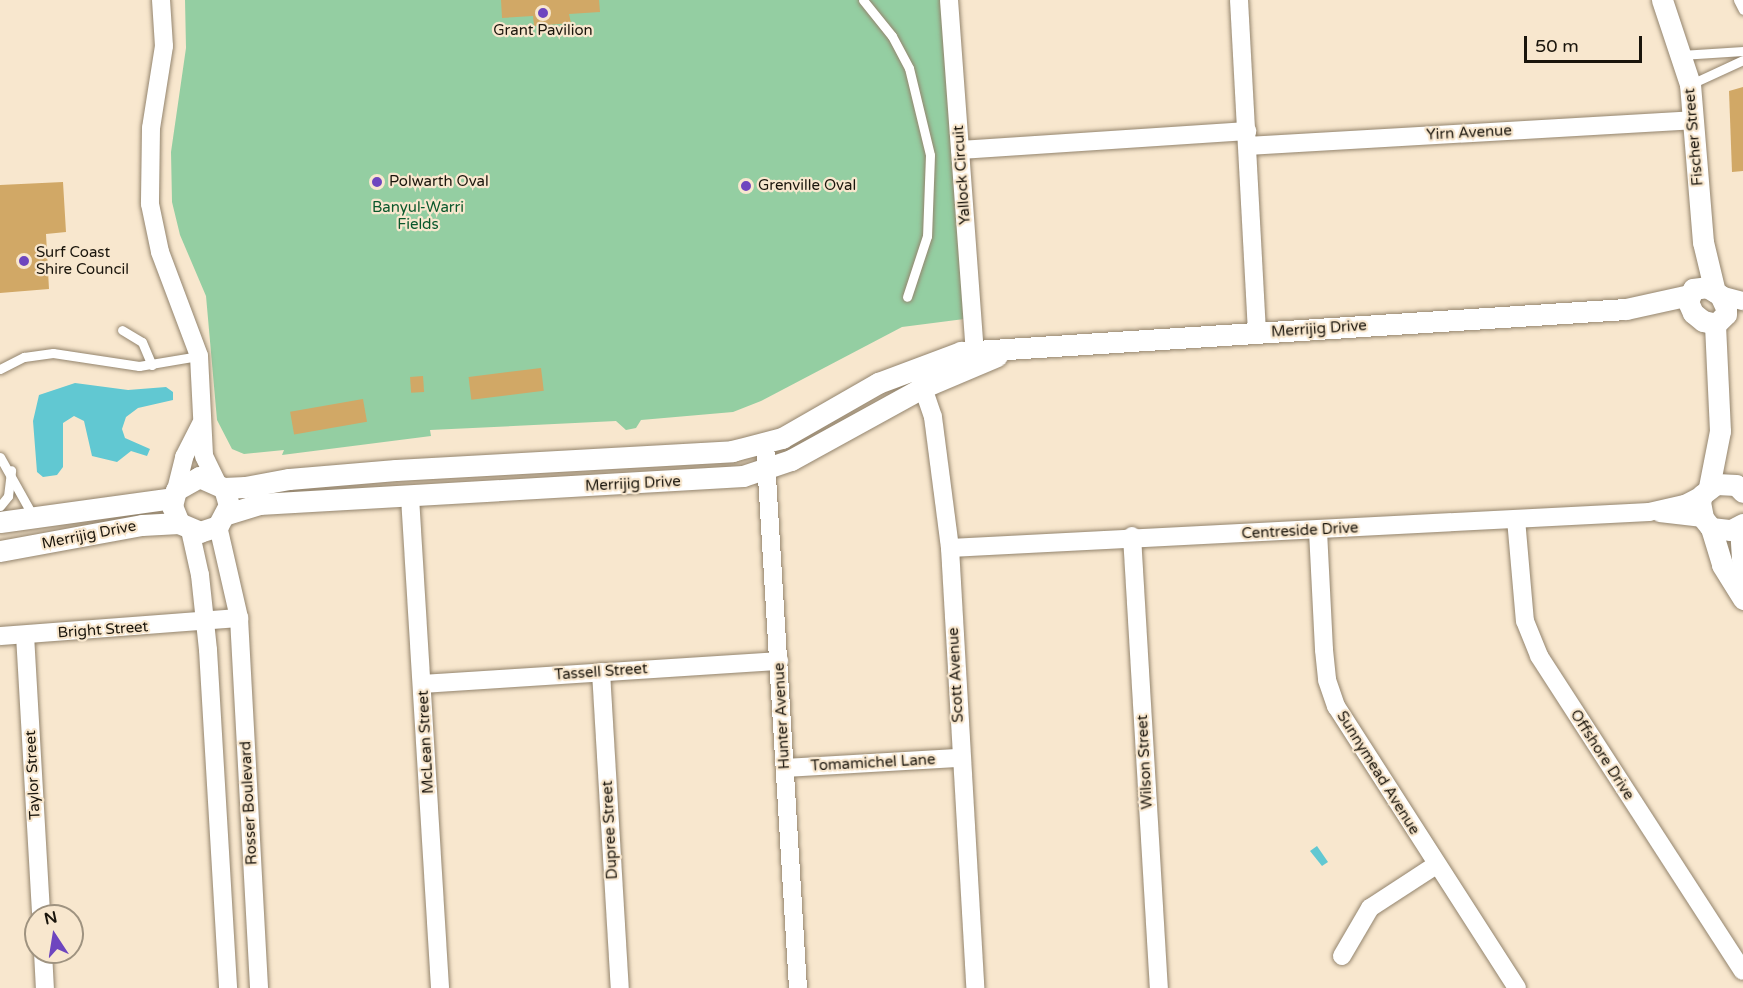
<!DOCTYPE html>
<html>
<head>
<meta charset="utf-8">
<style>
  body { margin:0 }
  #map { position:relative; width:1743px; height:988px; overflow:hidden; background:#f8e7ce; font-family:"Varela Round",sans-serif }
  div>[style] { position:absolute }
  .green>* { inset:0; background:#94cea2 }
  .water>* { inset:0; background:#61c8d2 }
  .building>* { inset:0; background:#d1a866; transform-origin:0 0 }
  .roads { filter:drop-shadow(0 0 2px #93846d) drop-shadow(0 0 2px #93846d) }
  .service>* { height:9px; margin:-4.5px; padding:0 4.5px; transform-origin:4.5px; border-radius:4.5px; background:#fff }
  .minor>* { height:18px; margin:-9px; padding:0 9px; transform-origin:9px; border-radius:9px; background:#fff }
  .tertiary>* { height:21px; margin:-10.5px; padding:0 10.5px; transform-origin:10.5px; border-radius:10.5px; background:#fff }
  .dots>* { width:16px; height:16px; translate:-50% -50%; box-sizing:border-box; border:3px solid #f8e7ce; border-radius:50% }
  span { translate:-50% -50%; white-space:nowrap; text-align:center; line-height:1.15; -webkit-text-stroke:4.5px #f8e7ce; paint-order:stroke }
  .poi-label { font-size:15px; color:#1a150c }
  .left { translate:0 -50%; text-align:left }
  .street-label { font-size:15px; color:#1a150c }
  .park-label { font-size:15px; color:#0a582c }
  .north { position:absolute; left:24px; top:904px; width:60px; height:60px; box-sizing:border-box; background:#f8e7ce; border:2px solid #9f9380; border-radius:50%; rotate:348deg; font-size:16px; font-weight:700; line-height:24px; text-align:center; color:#1a150c }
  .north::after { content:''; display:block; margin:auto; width:21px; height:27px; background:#6e46bf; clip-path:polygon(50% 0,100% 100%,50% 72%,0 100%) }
  .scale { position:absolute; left:1524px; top:36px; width:118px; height:27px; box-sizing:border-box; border:3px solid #1a150c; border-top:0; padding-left:8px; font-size:18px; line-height:21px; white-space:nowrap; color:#1a150c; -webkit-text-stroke:4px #f8e7ce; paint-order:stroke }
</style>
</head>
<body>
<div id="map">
  <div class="green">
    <div style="clip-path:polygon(185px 0,947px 0,972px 318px,902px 327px,761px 401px,733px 412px,641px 420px,636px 428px,626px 430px,616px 421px,430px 430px,431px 436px,282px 455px,284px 450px,244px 454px,232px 449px,217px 420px,206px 296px,180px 235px,172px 202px,171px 152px,186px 48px)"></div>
  </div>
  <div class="water">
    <div style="clip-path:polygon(75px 383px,128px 390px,166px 387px,173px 392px,173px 400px,138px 408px,126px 417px,122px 429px,125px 438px,150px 449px,147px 456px,131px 451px,117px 462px,92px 456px,84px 421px,74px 416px,63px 423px,63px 467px,57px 475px,43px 477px,37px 472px,33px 421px,39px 395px)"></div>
    <div style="clip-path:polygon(1317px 846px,1328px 862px,1322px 866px,1310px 851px)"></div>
  </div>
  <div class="building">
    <div style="clip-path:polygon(501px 0,599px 0,600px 12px,569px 14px,571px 23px,534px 26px,533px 16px,502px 18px)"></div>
    <div style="clip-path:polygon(1743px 87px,1743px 171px,1732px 172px,1729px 91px)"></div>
    <div style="clip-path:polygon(63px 182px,66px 232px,46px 234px,49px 289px,0 293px,0 185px)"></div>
    <div style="left:541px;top:368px;width:23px;height:73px;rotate:83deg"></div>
    <div style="left:423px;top:376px;width:16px;height:13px;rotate:86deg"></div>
    <div style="left:363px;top:399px;width:23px;height:74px;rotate:80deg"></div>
  </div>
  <div class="roads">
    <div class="service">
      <div style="left:863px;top:0;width:46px;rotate:51.1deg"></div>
      <div style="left:892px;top:36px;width:36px;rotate:62deg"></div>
      <div style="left:909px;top:68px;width:89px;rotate:76.4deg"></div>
      <div style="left:930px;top:155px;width:81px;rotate:92.1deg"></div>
      <div style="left:927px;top:236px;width:64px;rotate:108.2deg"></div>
      <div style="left:1738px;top:0;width:11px;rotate:63deg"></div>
      <div style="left:1681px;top:55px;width:62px;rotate:-3.7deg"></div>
      <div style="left:1691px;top:84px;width:57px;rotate:-24.8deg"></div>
      <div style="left:122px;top:330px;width:23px;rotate:31deg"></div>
      <div style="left:142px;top:342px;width:25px;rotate:67deg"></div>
      <div style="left:0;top:369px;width:27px;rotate:-27deg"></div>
      <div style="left:24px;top:357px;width:29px;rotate:-8deg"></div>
      <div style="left:53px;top:353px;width:87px;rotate:8.6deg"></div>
      <div style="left:139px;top:366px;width:61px;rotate:-9.5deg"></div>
      <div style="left:0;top:457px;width:68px;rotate:60.8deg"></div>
      <div style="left:0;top:506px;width:13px;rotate:-51deg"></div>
      <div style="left:8px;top:496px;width:26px;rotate:-83deg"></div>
    </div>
    <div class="minor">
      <div style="left:161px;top:0;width:46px;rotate:86.3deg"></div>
      <div style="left:164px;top:46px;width:83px;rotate:99deg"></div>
      <div style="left:151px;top:128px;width:76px;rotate:90.8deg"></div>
      <div style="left:150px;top:204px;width:49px;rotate:78.2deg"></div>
      <div style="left:160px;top:252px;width:111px;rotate:69.4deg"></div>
      <div style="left:199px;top:356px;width:100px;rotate:87.1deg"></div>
      <div style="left:204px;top:456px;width:30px;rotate:64deg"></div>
      <div style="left:949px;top:0;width:352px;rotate:85.8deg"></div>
      <div style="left:1239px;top:0;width:334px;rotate:86.9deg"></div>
      <div style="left:1247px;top:146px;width:446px;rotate:-3.3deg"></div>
      <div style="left:960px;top:150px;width:288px;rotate:-3.8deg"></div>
      <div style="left:1720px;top:295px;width:24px;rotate:15deg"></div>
      <div style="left:919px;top:376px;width:43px;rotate:71.1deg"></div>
      <div style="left:933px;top:417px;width:132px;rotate:82.6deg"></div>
      <div style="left:950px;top:548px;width:441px;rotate:86.7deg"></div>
      <div style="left:765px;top:444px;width:545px;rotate:86.53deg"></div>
      <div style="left:176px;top:490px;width:34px;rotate:-76deg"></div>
      <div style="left:184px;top:457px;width:37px;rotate:-63deg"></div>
      <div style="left:410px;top:497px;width:492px;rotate:86.5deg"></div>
      <div style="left:1660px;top:513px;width:43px;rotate:6.6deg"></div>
      <div style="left:1516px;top:519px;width:102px;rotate:85deg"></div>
      <div style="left:1525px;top:621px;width:38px;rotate:68deg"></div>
      <div style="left:1539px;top:656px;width:375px;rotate:57.1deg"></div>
      <div style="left:218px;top:526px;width:94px;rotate:77.1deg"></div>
      <div style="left:239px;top:618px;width:371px;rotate:86.9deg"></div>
      <div style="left:190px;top:530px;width:46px;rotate:77.5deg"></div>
      <div style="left:200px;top:575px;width:75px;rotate:83.9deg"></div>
      <div style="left:208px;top:650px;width:339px;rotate:86.6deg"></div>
      <div style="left:1318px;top:531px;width:119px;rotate:87.1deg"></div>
      <div style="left:1324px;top:650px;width:30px;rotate:84deg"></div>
      <div style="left:1327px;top:680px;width:28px;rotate:71deg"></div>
      <div style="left:1336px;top:706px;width:335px;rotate:57.3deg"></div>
      <div style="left:1132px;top:536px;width:453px;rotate:86.6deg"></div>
      <div style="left:950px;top:548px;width:700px;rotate:-2.95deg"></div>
      <div style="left:1649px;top:512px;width:37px;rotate:-13deg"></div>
      <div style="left:1685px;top:504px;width:19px;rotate:-28deg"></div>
      <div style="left:25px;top:635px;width:281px;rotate:86.7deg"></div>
      <div style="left:0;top:636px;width:240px;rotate:-4.3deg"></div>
      <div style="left:601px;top:672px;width:317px;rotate:86.6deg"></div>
      <div style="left:423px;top:684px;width:357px;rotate:-3.7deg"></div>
      <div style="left:785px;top:768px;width:176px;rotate:-3.3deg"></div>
      <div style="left:43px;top:952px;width:36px;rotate:87deg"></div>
      <div style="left:1342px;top:956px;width:56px;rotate:-59.7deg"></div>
      <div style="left:1370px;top:908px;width:79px;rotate:-33.1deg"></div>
    </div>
    <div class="tertiary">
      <div style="left:1662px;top:0;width:89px;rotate:71.6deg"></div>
      <div style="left:1690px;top:84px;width:159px;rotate:85.3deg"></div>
      <div style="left:1703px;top:242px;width:51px;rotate:76.5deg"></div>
      <div style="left:1707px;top:287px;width:15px;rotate:32deg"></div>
      <div style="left:1720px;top:295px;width:14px;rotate:65deg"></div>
      <div style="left:1726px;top:308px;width:6px;rotate:90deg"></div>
      <div style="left:1726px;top:314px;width:14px;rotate:135deg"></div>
      <div style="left:1716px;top:324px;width:13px;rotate:-167deg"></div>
      <div style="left:1703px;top:321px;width:13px;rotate:-141deg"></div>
      <div style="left:1693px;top:313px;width:12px;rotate:-114deg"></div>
      <div style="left:1688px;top:302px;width:14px;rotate:-69deg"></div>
      <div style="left:1693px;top:289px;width:14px;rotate:-8deg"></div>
      <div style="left:1709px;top:487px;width:57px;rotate:-78.9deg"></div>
      <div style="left:1720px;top:431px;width:107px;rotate:-92.7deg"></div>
      <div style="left:224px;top:488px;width:18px;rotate:74deg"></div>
      <div style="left:229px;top:505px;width:24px;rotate:118deg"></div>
      <div style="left:218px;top:526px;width:19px;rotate:162deg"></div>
      <div style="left:200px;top:532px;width:23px;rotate:-157deg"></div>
      <div style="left:179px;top:523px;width:18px;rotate:-112deg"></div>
      <div style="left:172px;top:506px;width:16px;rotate:-76deg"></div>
      <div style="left:176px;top:490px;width:26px;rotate:-29deg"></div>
      <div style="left:199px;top:477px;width:27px;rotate:24deg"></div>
      <div style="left:224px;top:488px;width:21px;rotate:-3deg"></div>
      <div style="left:245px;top:487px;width:45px;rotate:-10.3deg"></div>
      <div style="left:289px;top:479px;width:107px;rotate:-4.8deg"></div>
      <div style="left:396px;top:470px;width:337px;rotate:-3.2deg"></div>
      <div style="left:732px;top:451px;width:52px;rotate:-14.6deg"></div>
      <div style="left:782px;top:438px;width:111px;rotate:-29.8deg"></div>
      <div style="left:878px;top:383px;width:89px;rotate:-20.5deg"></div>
      <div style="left:961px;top:352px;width:666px;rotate:-3.7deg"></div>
      <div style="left:1626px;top:309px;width:65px;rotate:-12.5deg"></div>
      <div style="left:1743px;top:492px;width:10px;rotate:-135deg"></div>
      <div style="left:1736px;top:485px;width:20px;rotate:-177deg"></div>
      <div style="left:1716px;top:484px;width:18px;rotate:142deg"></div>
      <div style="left:1702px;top:495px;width:7px;rotate:106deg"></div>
      <div style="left:1700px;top:502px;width:16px;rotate:79deg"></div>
      <div style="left:1703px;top:518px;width:13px;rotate:51deg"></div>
      <div style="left:1711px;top:528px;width:20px;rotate:6deg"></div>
      <div style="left:1731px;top:530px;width:13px;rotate:-27deg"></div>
      <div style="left:227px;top:514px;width:34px;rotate:-17deg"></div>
      <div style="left:259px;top:504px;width:485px;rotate:-3.3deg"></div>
      <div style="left:743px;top:476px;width:51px;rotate:-18.4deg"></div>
      <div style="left:791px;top:460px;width:152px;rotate:-28.8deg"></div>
      <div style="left:924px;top:387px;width:79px;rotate:-23deg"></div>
      <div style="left:0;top:522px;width:174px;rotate:-7.9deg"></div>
      <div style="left:1740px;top:526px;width:49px;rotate:86.5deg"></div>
      <div style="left:1711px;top:528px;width:39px;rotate:73deg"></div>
      <div style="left:1722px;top:565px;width:40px;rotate:58deg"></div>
      <div style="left:0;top:551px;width:144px;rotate:-10.4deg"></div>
      <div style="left:142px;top:525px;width:37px;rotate:-3deg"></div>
    </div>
  </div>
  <div class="dots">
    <div style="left:543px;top:13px;background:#6e46bf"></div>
    <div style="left:377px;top:182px;background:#6e46bf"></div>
    <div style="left:746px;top:186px;background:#6e46bf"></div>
    <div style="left:24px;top:261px;background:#6e46bf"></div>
  </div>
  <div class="poi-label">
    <span style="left:543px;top:31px">Grant Pavilion</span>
    <span class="left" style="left:389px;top:182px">Polwarth Oval</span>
    <span class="left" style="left:758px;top:186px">Grenville Oval</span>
    <span class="left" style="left:36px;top:261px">Surf Coast<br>Shire Council</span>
  </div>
  <div class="street-label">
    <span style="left:1469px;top:133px;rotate:-3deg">Yirn Avenue</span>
    <span style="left:1694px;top:137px;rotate:-95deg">Fischer Street</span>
    <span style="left:962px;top:175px;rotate:-94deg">Yallock Circuit</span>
    <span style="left:1319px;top:329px;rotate:-4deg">Merrijig Drive</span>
    <span style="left:633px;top:484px;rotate:-3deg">Merrijig Drive</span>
    <span style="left:1300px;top:531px;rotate:-3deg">Centreside Drive</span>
    <span style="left:89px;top:535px;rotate:-11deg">Merrijig Drive</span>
    <span style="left:103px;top:630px;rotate:-4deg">Bright Street</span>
    <span style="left:601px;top:672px;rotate:-4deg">Tassell Street</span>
    <span style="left:956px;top:675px;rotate:-93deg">Scott Avenue</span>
    <span style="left:782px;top:716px;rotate:-93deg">Hunter Avenue</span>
    <span style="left:426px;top:742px;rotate:-93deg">McLean Street</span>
    <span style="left:1602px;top:755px;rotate:57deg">Offshore Drive</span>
    <span style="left:1145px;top:762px;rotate:-93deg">Wilson Street</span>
    <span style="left:873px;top:763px;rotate:-3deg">Tomamichel Lane</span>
    <span style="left:1378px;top:773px;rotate:58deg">Sunnymead Avenue</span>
    <span style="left:33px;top:775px;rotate:-93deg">Taylor Street</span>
    <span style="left:249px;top:803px;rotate:-93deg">Rosser Boulevard</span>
    <span style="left:610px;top:830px;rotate:-93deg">Dupree Street</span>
  </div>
  <div class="park-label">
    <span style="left:418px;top:216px">Banyul-Warri<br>Fields</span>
  </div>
  <div class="north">N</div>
  <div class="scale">50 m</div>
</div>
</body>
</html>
